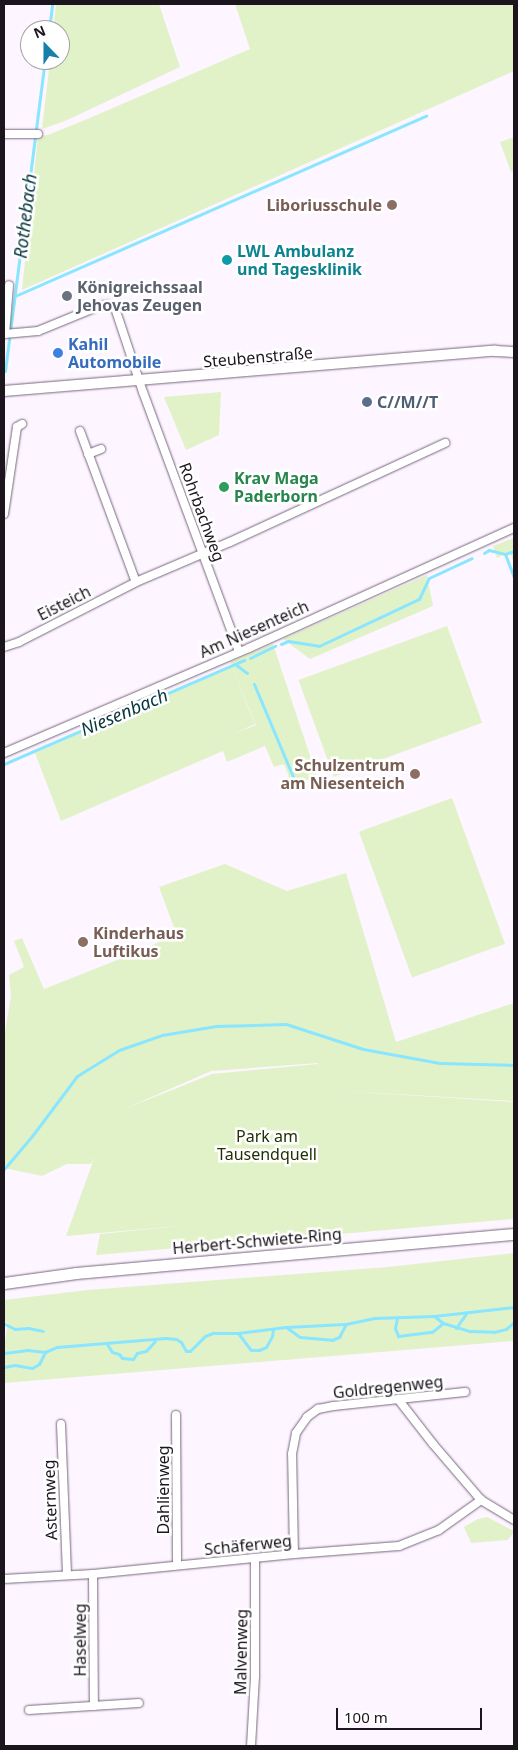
<!DOCTYPE html>
<html>
<head>
<meta charset="utf-8">
<style>
  body { margin:0 }
  #map { position:relative; width:518px; height:1750px; overflow:hidden; background:#fdf5ff; font-family:"Noto Sans",sans-serif }
  div>[style] { position:absolute }
  .green>* { inset:0; background:#e2f2c8; transform-origin:0 0 }
  .stream>* { height:3px; margin:-1.5px; padding:0 1.5px; transform-origin:1.5px; border-radius:1.5px; background:#89e6fe }
  .roads { filter:drop-shadow(0 0 1px #77667c) drop-shadow(0 0 1px #77667c) }
  .minor>* { height:8px; margin:-4px; padding:0 4px; transform-origin:4px; border-radius:4px; background:#fff }
  .tertiary>* { height:10px; margin:-5px; padding:0 5px; transform-origin:5px; border-radius:5px; background:#fff }
  .secondary>* { height:11px; margin:-5.5px; padding:0 5.5px; transform-origin:5.5px; border-radius:5.5px; background:#fff }
  .dots>* { width:14px; height:14px; translate:-50% -50%; box-sizing:border-box; border:2px solid #fff; border-radius:50% }
  span { translate:-50% -50%; white-space:nowrap; text-align:center; line-height:1.15; -webkit-text-stroke:5px #fff; paint-order:stroke }
  .education-label { font-size:16px; color:#785e54; font-weight:700 }
  .right { translate:-100% -50%; text-align:right }
  .left { translate:0 -50%; text-align:left }
  .culture-label { font-size:16px; color:#0d838f; font-weight:700 }
  .worship-label { font-size:16px; color:#5b616d; font-weight:700 }
  .shop-label { font-size:16px; color:#366cbe; font-weight:700 }
  .street-label { font-size:16px; color:#1c151e }
  .service-label { font-size:16px; color:#4e5e75; font-weight:700 }
  .leisure-label { font-size:16px; color:#27864d; font-weight:700 }
  .park-label { font-size:16px; color:#233100 }
  .water-label { font-size:18px; color:#07353f; font-style:italic }
  .frame { position:absolute; inset:0; border:5px solid #1c151e; pointer-events:none }
  .north { position:absolute; left:20px; top:20px; width:50px; height:50px; box-sizing:border-box; background:#fff; border:1px solid #a4a1a5; border-radius:50%; rotate:338deg; font-size:14px; font-weight:700; line-height:20px; text-align:center; color:#1c151e }
  .north::after { content:''; display:block; margin:auto; width:18px; height:22px; background:#1780a9; clip-path:polygon(50% 0,100% 100%,50% 72%,0 100%) }
  .scale { position:absolute; left:336px; top:1708px; width:146px; height:22px; box-sizing:border-box; border:2px solid #1c151e; border-top:0; padding-left:6px; font-size:15px; line-height:18px; white-space:nowrap; color:#1c151e; -webkit-text-stroke:4px #fff; paint-order:stroke }
</style>
</head>
<body>
<div id="map">
  <div class="green">
    <div style="clip-path:polygon(56px 4px,159px 4px,180px 67px,65px 121px,42px 129px,50px 60px,60px 60px,60px 30px,53px 30px)"></div>
    <div style="clip-path:polygon(235px 4px,514px 4px,514px 71px,22px 290px,38px 136px,48px 135px,85px 120px,250px 49px)"></div>
    <div style="clip-path:polygon(514px 137px,514px 170px,511px 172px,500px 142px)"></div>
    <div style="clip-path:polygon(221px 392px,219px 435px,186px 450px,164px 397px)"></div>
    <div style="clip-path:polygon(514px 538px,514px 564px,510px 552px,497px 558px,493px 546px)"></div>
    <div style="clip-path:polygon(427px 575px,433px 606px,310px 659px,283px 639px)"></div>
    <div style="left:447px;top:626px;width:103px;height:158px;rotate:70deg"></div>
    <div style="clip-path:polygon(273px 644px,317px 777px,292px 785px,284px 764px,274px 767px,265px 746px,227px 762px,223px 751px,61px 821px,35px 753px,232px 667px,255px 724px,233px 734px,256px 725px,230px 662px)"></div>
    <div style="left:452px;top:798px;width:155px;height:99px;rotate:70deg"></div>
    <div style="clip-path:polygon(evenodd,225px 864px,287px 891px,346px 873px,396px 1042px,514px 1003px,514px 1101px,327px 1090px,514px 1102px,514px 1201px,491px 1204px,514px 1201px,514px 1219px,96px 1255px,100px 1234px,190px 1225px,66px 1236px,95px 1156px,91px 1164px,67px 1164px,42px 1176px,4px 1168px,4px 1038px,11px 996px,9px 975px,24px 967px,14px 941px,22px 938px,44px 989px,145px 949px,176px 933px,159px 887px,225px 864px,318px 1063px,320px 1068px,318px 1064px,212px 1074px,122px 1110px,211px 1071px,318px 1063px)"></div>
    <div style="clip-path:polygon(514px 1253px,514px 1341px,4px 1383px,4px 1348px,8px 1323px,4px 1322px,4px 1300px,88px 1290px,388px 1267px)"></div>
    <div style="clip-path:polygon(487px 1517px,514px 1531px,514px 1532px,508px 1540px,471px 1543px,464px 1527px,478px 1519px)"></div>
  </div>
  <div class="stream">
    <div style="left:49px;top:30px;width:26px;rotate:-83deg"></div>
    <div style="left:15px;top:296px;width:449px;rotate:-23.7deg"></div>
    <div style="left:5px;top:371px;width:314px;rotate:-82.7deg"></div>
    <div style="left:484px;top:553px;width:6px;rotate:-31deg"></div>
    <div style="left:489px;top:550px;width:16px;rotate:14deg"></div>
    <div style="left:505px;top:554px;width:9px;rotate:-18deg"></div>
    <div style="left:505px;top:554px;width:26px;rotate:69deg"></div>
    <div style="left:281px;top:644px;width:8px;rotate:-23deg"></div>
    <div style="left:288px;top:641px;width:31px;rotate:9deg"></div>
    <div style="left:319px;top:646px;width:110px;rotate:-25.2deg"></div>
    <div style="left:419px;top:599px;width:23px;rotate:-65deg"></div>
    <div style="left:429px;top:578px;width:47px;rotate:-24.9deg"></div>
    <div style="left:250px;top:658px;width:28px;rotate:-26deg"></div>
    <div style="left:235px;top:664px;width:15px;rotate:37deg"></div>
    <div style="left:254px;top:684px;width:103px;rotate:67.2deg"></div>
    <div style="left:4px;top:764px;width:262px;rotate:-23.4deg"></div>
    <div style="left:4px;top:1169px;width:43px;rotate:-49.7deg"></div>
    <div style="left:32px;top:1136px;width:75px;rotate:-53.1deg"></div>
    <div style="left:77px;top:1076px;width:49px;rotate:-31.8deg"></div>
    <div style="left:119px;top:1050px;width:46px;rotate:-19.2deg"></div>
    <div style="left:162px;top:1035px;width:55px;rotate:-9.5deg"></div>
    <div style="left:216px;top:1026px;width:70px;rotate:-1.6deg"></div>
    <div style="left:286px;top:1024px;width:81px;rotate:18deg"></div>
    <div style="left:363px;top:1049px;width:78px;rotate:10.3deg"></div>
    <div style="left:440px;top:1063px;width:74px;rotate:1.5deg"></div>
    <div style="left:434px;top:1316px;width:11px;rotate:38deg"></div>
    <div style="left:443px;top:1323px;width:28px;rotate:17deg"></div>
    <div style="left:470px;top:1331px;width:24px;rotate:2deg"></div>
    <div style="left:494px;top:1332px;width:12px;rotate:-14deg"></div>
    <div style="left:506px;top:1329px;width:11px;rotate:-41deg"></div>
    <div style="left:397px;top:1318px;width:10px;rotate:101deg"></div>
    <div style="left:395px;top:1328px;width:9px;rotate:69deg"></div>
    <div style="left:398px;top:1336px;width:34px;rotate:-7deg"></div>
    <div style="left:432px;top:1332px;width:14px;rotate:-39deg"></div>
    <div style="left:5px;top:1324px;width:11px;rotate:27deg"></div>
    <div style="left:15px;top:1329px;width:13px;rotate:-4deg"></div>
    <div style="left:28px;top:1328px;width:15px;rotate:11deg"></div>
    <div style="left:286px;top:1327px;width:59px;rotate:-2.9deg"></div>
    <div style="left:456px;top:1328px;width:19px;rotate:-55deg"></div>
    <div style="left:238px;top:1333px;width:21px;rotate:53deg"></div>
    <div style="left:251px;top:1350px;width:8px"></div>
    <div style="left:259px;top:1350px;width:8px;rotate:-23deg"></div>
    <div style="left:266px;top:1347px;width:13px;rotate:-61deg"></div>
    <div style="left:272px;top:1336px;width:6px;rotate:-81deg"></div>
    <div style="left:107px;top:1344px;width:9px;rotate:58deg"></div>
    <div style="left:112px;top:1352px;width:7px;rotate:16deg"></div>
    <div style="left:119px;top:1354px;width:5px;rotate:53deg"></div>
    <div style="left:122px;top:1358px;width:11px;rotate:5deg"></div>
    <div style="left:133px;top:1359px;width:7px;rotate:-56deg"></div>
    <div style="left:137px;top:1353px;width:9px;rotate:-13deg"></div>
    <div style="left:146px;top:1351px;width:13px;rotate:-48deg"></div>
    <div style="left:4px;top:1353px;width:24px;rotate:-7deg"></div>
    <div style="left:28px;top:1350px;width:17px;rotate:7deg"></div>
    <div style="left:4px;top:1367px;width:11px;rotate:-10deg"></div>
    <div style="left:15px;top:1365px;width:17px;rotate:10deg"></div>
    <div style="left:32px;top:1368px;width:8px;rotate:-30deg"></div>
    <div style="left:39px;top:1364px;width:13px;rotate:-63deg"></div>
    <div style="left:45px;top:1352px;width:13px;rotate:-23deg"></div>
    <div style="left:57px;top:1347px;width:109px;rotate:-4.7deg"></div>
    <div style="left:166px;top:1338px;width:10px;rotate:6deg"></div>
    <div style="left:176px;top:1339px;width:6px;rotate:31deg"></div>
    <div style="left:181px;top:1342px;width:10px;rotate:61deg"></div>
    <div style="left:186px;top:1351px;width:4px"></div>
    <div style="left:190px;top:1351px;width:21px;rotate:-45deg"></div>
    <div style="left:205px;top:1336px;width:9px;rotate:-21deg"></div>
    <div style="left:213px;top:1333px;width:25px"></div>
    <div style="left:238px;top:1333px;width:48px;rotate:-7.1deg"></div>
    <div style="left:286px;top:1327px;width:17px;rotate:36deg"></div>
    <div style="left:300px;top:1337px;width:32px;rotate:5deg"></div>
    <div style="left:332px;top:1340px;width:8px;rotate:-23deg"></div>
    <div style="left:339px;top:1337px;width:15px;rotate:-62deg"></div>
    <div style="left:346px;top:1324px;width:30px;rotate:-12deg"></div>
    <div style="left:375px;top:1318px;width:59px;rotate:-1.9deg"></div>
    <div style="left:434px;top:1316px;width:81px;rotate:-6.4deg"></div>
  </div>
  <div class="roads">
    <div class="minor">
      <div style="left:4px;top:134px;width:34px"></div>
      <div style="left:4px;top:334px;width:34px;rotate:-5deg"></div>
      <div style="left:38px;top:331px;width:66px;rotate:-22.3deg"></div>
      <div style="left:99px;top:306px;width:9px;rotate:-6deg"></div>
      <div style="left:108px;top:305px;width:8px;rotate:23deg"></div>
      <div style="left:115px;top:308px;width:89px;rotate:71.6deg"></div>
      <div style="left:143px;top:392px;width:277px;rotate:69.7deg"></div>
      <div style="left:5px;top:334px;width:49px;rotate:-85.3deg"></div>
      <div style="left:80px;top:431px;width:161px;rotate:69.7deg"></div>
      <div style="left:88px;top:454px;width:14px;rotate:-21deg"></div>
      <div style="left:4px;top:514px;width:88px;rotate:-81.5deg"></div>
      <div style="left:17px;top:427px;width:6px;rotate:-31deg"></div>
      <div style="left:4px;top:647px;width:16px;rotate:-18deg"></div>
      <div style="left:19px;top:642px;width:131px;rotate:-27.1deg"></div>
      <div style="left:136px;top:582px;width:102px;rotate:-23.1deg"></div>
      <div style="left:230px;top:542px;width:237px;rotate:-24.7deg"></div>
      <div style="left:4px;top:753px;width:267px;rotate:-23.2deg"></div>
      <div style="left:249px;top:648px;width:291px;rotate:-24.4deg"></div>
      <div style="left:398px;top:1399px;width:57px;rotate:52.1deg"></div>
      <div style="left:433px;top:1444px;width:74px;rotate:49.4deg"></div>
      <div style="left:481px;top:1500px;width:39px;rotate:31deg"></div>
      <div style="left:176px;top:1415px;width:150px;rotate:89.6deg"></div>
      <div style="left:61px;top:1424px;width:151px;rotate:87.7deg"></div>
      <div style="left:294px;top:1554px;width:100px;rotate:-91.1deg"></div>
      <div style="left:292px;top:1454px;width:21px;rotate:-79deg"></div>
      <div style="left:296px;top:1433px;width:19px;rotate:-55deg"></div>
      <div style="left:307px;top:1417px;width:14px;rotate:-36deg"></div>
      <div style="left:318px;top:1409px;width:15px;rotate:-11deg"></div>
      <div style="left:333px;top:1406px;width:133px;rotate:-6.1deg"></div>
      <div style="left:93px;top:1574px;width:132px;rotate:89.6deg"></div>
      <div style="left:4px;top:1579px;width:89px;rotate:-3.2deg"></div>
      <div style="left:93px;top:1574px;width:202px;rotate:-5.7deg"></div>
      <div style="left:294px;top:1554px;width:105px;rotate:-4.4deg"></div>
      <div style="left:399px;top:1546px;width:43px;rotate:-21.8deg"></div>
      <div style="left:439px;top:1530px;width:52px;rotate:-35.5deg"></div>
      <div style="left:29px;top:1710px;width:110px;rotate:-3.6deg"></div>
      <div style="left:251px;top:1746px;width:70px;rotate:-86.7deg"></div>
      <div style="left:255px;top:1676px;width:117px;rotate:-90deg"></div>
    </div>
    <div class="tertiary">
      <div style="left:4px;top:391px;width:493px;rotate:-4.7deg"></div>
      <div style="left:495px;top:351px;width:19px;rotate:3deg"></div>
    </div>
    <div class="secondary">
      <div style="left:4px;top:1283px;width:73px;rotate:-7.9deg"></div>
      <div style="left:76px;top:1273px;width:440px;rotate:-5.1deg"></div>
    </div>
  </div>
  <div class="dots">
    <div style="left:392px;top:205px;background:#8d6e63"></div>
    <div style="left:227px;top:260px;background:#0f9aa8"></div>
    <div style="left:67px;top:296px;background:#6b7280"></div>
    <div style="left:58px;top:353px;background:#3f7fe0"></div>
    <div style="left:367px;top:402px;background:#5c6f8a"></div>
    <div style="left:224px;top:487px;background:#2e9e5b"></div>
    <div style="left:415px;top:774px;background:#8d6e63"></div>
    <div style="left:83px;top:942px;background:#8d6e63"></div>
  </div>
  <div class="education-label">
    <span class="right" style="left:382px;top:205px">Liboriusschule</span>
    <span class="right" style="left:405px;top:774px">Schulzentrum<br>am Niesenteich</span>
    <span class="left" style="left:93px;top:942px">Kinderhaus<br>Luftikus</span>
  </div>
  <div class="culture-label">
    <span class="left" style="left:237px;top:260px">LWL Ambulanz<br>und Tagesklinik</span>
  </div>
  <div class="worship-label">
    <span class="left" style="left:77px;top:296px">Königreichssaal<br>Jehovas Zeugen</span>
  </div>
  <div class="shop-label">
    <span class="left" style="left:68px;top:353px">Kahil<br>Automobile</span>
  </div>
  <div class="street-label">
    <span style="left:258px;top:357px;rotate:-5deg">Steubenstraße</span>
    <span style="left:202px;top:512px;rotate:70deg">Rohrbachweg</span>
    <span style="left:64px;top:603px;rotate:-27deg">Eisteich</span>
    <span style="left:254px;top:629px;rotate:-24deg">Am Niesenteich</span>
    <span style="left:257px;top:1241px;rotate:-5deg">Herbert-Schwiete-Ring</span>
    <span style="left:388px;top:1387px;rotate:-6deg">Goldregenweg</span>
    <span style="left:163px;top:1490px;rotate:-90deg">Dahlienweg</span>
    <span style="left:50px;top:1500px;rotate:-92deg">Asternweg</span>
    <span style="left:248px;top:1545px;rotate:-6deg">Schäferweg</span>
    <span style="left:80px;top:1640px;rotate:-90deg">Haselweg</span>
    <span style="left:241px;top:1652px;rotate:-89deg">Malvenweg</span>
  </div>
  <div class="service-label">
    <span class="left" style="left:377px;top:402px">C//M//T</span>
  </div>
  <div class="leisure-label">
    <span class="left" style="left:234px;top:487px">Krav Maga<br>Paderborn</span>
  </div>
  <div class="park-label">
    <span style="left:267px;top:1145px">Park am<br>Tausendquell</span>
  </div>
  <div class="water-label">
    <span style="left:25px;top:216px;rotate:-83deg">Rothebach</span>
    <span style="left:124px;top:712px;rotate:-23deg">Niesenbach</span>
  </div>
  <div class="frame"></div>
  <div class="north">N</div>
  <div class="scale">100 m</div>
</div>
</body>
</html>
